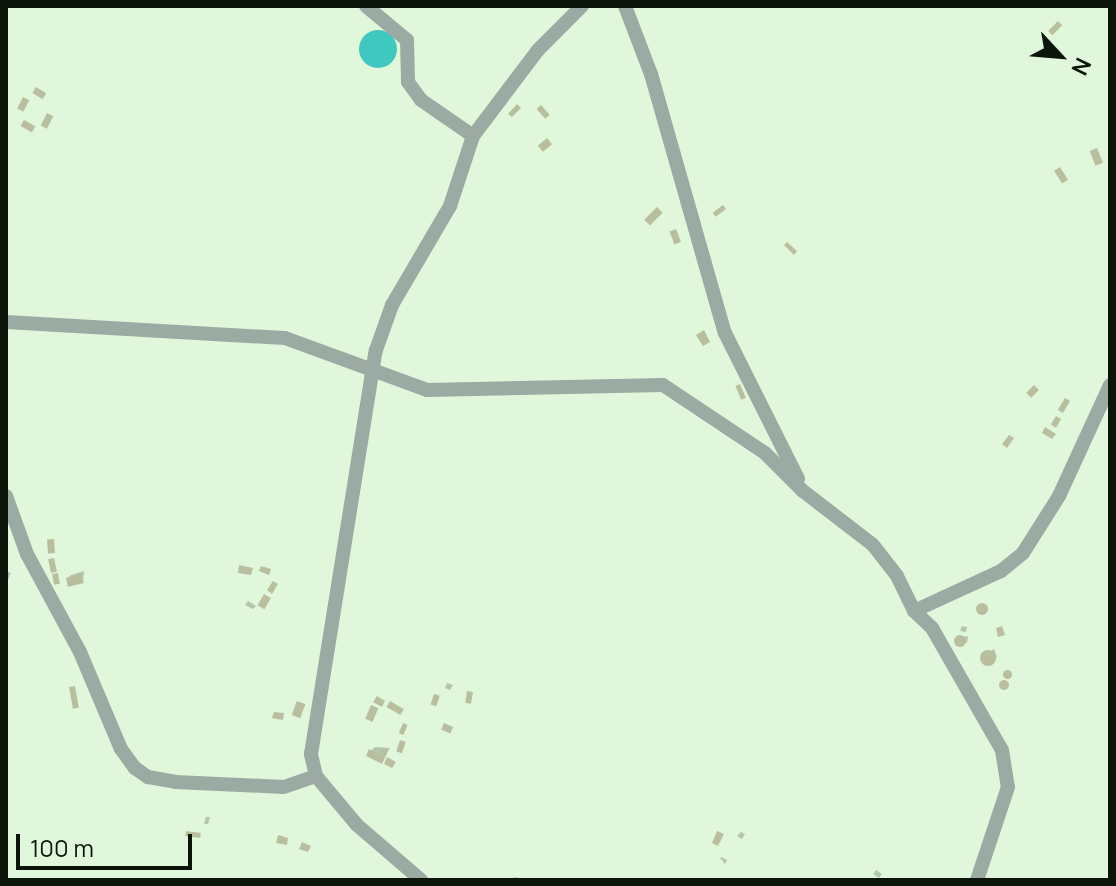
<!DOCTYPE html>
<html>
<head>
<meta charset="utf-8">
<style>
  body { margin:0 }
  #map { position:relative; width:1116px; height:886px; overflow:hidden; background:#e0f7db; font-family:Manrope,sans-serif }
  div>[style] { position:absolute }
  .water>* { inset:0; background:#3ec8c0 }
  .round { border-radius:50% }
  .shadow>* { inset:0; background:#0003; transform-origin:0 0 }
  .building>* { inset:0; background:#b9bf9e; transform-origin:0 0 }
  .minor>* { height:14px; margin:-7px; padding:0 7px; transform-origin:7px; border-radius:7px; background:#9baaa3 }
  span { translate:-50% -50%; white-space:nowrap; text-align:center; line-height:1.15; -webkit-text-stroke:6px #e0f7db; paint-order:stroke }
  .frame { position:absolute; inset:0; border:8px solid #0d150b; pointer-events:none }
  .north { position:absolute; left:1020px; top:16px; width:80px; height:80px; -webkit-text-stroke:6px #e0f7db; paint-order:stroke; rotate:116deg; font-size:22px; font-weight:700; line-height:32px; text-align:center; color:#0d150b }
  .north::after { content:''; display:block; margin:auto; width:28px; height:36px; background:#0d150b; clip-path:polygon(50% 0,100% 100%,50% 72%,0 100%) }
  .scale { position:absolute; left:16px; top:834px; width:176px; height:36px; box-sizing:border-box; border:4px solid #0d150b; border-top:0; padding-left:10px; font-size:24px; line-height:28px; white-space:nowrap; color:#0d150b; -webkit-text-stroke:6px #e0f7db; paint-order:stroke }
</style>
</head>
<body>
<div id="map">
  <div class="water">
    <div class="round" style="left:359px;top:30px;width:38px;height:38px"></div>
  </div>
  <div class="shadow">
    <div style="clip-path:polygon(6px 571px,11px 573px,6px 584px)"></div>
    <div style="clip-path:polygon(84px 571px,83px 581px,68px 578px,71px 575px)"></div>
    <div style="clip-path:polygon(248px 601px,256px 606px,253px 609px,245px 605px)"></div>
    <div style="clip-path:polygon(982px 604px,988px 606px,984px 613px,979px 611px)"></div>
    <div style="clip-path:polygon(962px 626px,967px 627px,966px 632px,960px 631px)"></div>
    <div style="clip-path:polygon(968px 636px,967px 643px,957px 638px)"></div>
    <div style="clip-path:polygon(994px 649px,997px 657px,986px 663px,983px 656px)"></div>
    <div style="clip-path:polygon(447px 683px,453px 685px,450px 690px,445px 688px)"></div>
    <div style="clip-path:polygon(375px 747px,390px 748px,382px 761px,371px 751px)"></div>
    <div style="clip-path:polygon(206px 817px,210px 817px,208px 824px,204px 824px)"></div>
    <div style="clip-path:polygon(741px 832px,745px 834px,742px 839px,737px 836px)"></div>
    <div style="clip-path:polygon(720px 858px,721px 857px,727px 860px,725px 864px)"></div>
    <div style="left:876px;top:870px;width:7px;height:5px;rotate:34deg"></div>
    <div style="clip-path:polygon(514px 877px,530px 880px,511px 880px)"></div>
  </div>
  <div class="building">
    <div style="left:1058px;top:21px;width:6px;height:14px;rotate:45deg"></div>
    <div style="left:36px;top:87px;width:12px;height:7px;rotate:31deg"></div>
    <div style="left:23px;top:97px;width:7px;height:13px;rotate:27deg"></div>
    <div style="clip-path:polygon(517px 104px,521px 108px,512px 117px,508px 114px)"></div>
    <div style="left:541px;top:105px;width:13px;height:6px;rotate:48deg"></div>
    <div style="left:47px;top:113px;width:7px;height:14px;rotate:27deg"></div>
    <div style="left:24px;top:120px;width:13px;height:7px;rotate:29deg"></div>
    <div style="left:547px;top:138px;width:8px;height:12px;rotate:50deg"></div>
    <div style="left:1097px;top:148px;width:16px;height:8px;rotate:68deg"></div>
    <div style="left:1060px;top:167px;width:15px;height:7px;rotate:58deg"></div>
    <div style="left:723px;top:205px;width:5px;height:13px;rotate:53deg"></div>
    <div style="left:657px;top:207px;width:8px;height:18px;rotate:45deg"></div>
    <div style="left:676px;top:229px;width:14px;height:7px;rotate:69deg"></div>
    <div style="clip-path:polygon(787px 242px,797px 251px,794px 255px,784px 245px)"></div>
    <div style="clip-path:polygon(704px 330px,710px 342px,703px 346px,696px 335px)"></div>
    <div style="left:740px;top:384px;width:15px;height:5px;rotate:67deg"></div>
    <div style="left:1034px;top:385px;width:7px;height:11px;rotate:45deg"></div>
    <div style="left:1065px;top:398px;width:6px;height:14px;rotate:31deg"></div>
    <div style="left:1056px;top:416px;width:6px;height:10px;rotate:31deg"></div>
    <div style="clip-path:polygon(1045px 427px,1056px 434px,1052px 439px,1042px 433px)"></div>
    <div style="clip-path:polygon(1009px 435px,1014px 438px,1007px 448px,1002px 444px)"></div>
    <div style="left:54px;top:539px;width:14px;height:7px;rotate:86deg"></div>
    <div style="left:54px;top:558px;width:14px;height:6px;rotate:78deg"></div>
    <div style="clip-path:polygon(239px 565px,253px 568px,251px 575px,238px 573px)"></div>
    <div style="clip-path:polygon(261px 566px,271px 569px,269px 575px,259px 571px)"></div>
    <div style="left:58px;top:573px;width:11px;height:6px;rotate:80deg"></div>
    <div style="clip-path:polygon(81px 573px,84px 583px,68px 587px,66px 578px)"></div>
    <div style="clip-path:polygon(273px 581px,278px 584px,272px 594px,267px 590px)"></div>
    <div style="left:264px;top:594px;width:8px;height:13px;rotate:30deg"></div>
    <div class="round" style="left:976px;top:603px;width:12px;height:12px"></div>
    <div style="clip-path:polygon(1002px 626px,1005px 635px,998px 637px,996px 628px)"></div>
    <div class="round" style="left:954px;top:635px;width:12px;height:12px"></div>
    <div class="round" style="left:980px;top:650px;width:16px;height:16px"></div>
    <div class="round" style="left:1002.5px;top:669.5px;width:9px;height:9px"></div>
    <div class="round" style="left:999px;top:680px;width:10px;height:10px"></div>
    <div style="left:75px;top:686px;width:22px;height:6px;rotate:80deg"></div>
    <div style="left:467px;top:691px;width:6px;height:12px;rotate:9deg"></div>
    <div style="left:434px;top:694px;width:6px;height:11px;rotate:18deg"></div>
    <div style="clip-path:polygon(377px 696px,385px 701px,382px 707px,373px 702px)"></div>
    <div style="left:297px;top:701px;width:9px;height:15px;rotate:21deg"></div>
    <div style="left:390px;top:701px;width:16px;height:7px;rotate:30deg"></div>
    <div style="left:371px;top:705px;width:8px;height:15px;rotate:23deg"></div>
    <div style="clip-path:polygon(274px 712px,284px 713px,283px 720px,272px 718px)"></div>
    <div style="left:403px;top:723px;width:5px;height:11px;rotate:22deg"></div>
    <div style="left:444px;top:723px;width:10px;height:7px;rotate:24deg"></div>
    <div style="left:400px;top:740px;width:6px;height:12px;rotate:18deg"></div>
    <div style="clip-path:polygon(369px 749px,380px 755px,383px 749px,388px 751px,382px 764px,366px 756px)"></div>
    <div style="clip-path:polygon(387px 757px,396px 762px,392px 768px,384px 764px)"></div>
    <div style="left:186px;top:831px;width:15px;height:5px;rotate:8deg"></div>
    <div style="clip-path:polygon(717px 831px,724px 834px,718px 846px,712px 843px)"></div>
    <div style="clip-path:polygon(278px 835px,288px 838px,287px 845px,276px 843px)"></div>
    <div style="clip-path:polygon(302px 842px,311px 846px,308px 852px,299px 849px)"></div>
  </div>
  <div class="minor">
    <div style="left:366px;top:6px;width:53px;rotate:39.7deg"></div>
    <div style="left:407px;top:40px;width:42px;rotate:88.6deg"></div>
    <div style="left:408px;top:82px;width:22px;rotate:54deg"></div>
    <div style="left:421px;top:100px;width:63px;rotate:34.7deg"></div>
    <div style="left:625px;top:6px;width:73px;rotate:69.1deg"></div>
    <div style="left:651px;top:74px;width:269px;rotate:74.1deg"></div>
    <div style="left:725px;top:333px;width:163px;rotate:63.4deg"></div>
    <div style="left:6px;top:322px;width:279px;rotate:3.3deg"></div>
    <div style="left:285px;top:338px;width:151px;rotate:20.1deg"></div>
    <div style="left:427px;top:390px;width:236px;rotate:-1.2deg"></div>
    <div style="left:663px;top:385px;width:123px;rotate:33.7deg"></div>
    <div style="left:765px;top:453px;width:54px;rotate:45deg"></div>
    <div style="left:803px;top:491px;width:88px;rotate:37.6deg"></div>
    <div style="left:873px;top:545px;width:39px;rotate:52deg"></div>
    <div style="left:897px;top:576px;width:39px;rotate:64deg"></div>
    <div style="left:914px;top:611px;width:25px;rotate:43deg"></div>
    <div style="left:932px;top:628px;width:141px;rotate:60.2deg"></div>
    <div style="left:1002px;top:750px;width:37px;rotate:81deg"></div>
    <div style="left:1008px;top:787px;width:98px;rotate:108.4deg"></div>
    <div style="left:6px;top:496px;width:62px;rotate:70.1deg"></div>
    <div style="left:27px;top:554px;width:111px;rotate:61.6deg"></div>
    <div style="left:80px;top:652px;width:105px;rotate:67.1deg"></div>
    <div style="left:121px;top:749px;width:24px;rotate:54deg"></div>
    <div style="left:135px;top:768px;width:16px;rotate:35deg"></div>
    <div style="left:148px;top:777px;width:27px;rotate:10deg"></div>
    <div style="left:175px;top:782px;width:109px;rotate:2.6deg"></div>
    <div style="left:284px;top:787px;width:34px;rotate:-19deg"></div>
    <div style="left:914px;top:611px;width:96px;rotate:-24.7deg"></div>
    <div style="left:1001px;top:571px;width:28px;rotate:-39deg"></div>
    <div style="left:1023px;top:553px;width:67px;rotate:-57.7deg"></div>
    <div style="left:1059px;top:496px;width:122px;rotate:-65.3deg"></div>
    <div style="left:421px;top:880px;width:84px;rotate:-139.3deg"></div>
    <div style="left:357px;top:825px;width:64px;rotate:-129.9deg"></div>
    <div style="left:316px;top:776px;width:23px;rotate:-103deg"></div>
    <div style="left:311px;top:754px;width:409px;rotate:-80.9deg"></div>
    <div style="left:376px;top:350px;width:48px;rotate:-70.4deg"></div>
    <div style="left:392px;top:305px;width:115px;rotate:-59.6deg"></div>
    <div style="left:450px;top:206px;width:74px;rotate:-71.8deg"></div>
    <div style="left:473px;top:136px;width:108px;rotate:-52.9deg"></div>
    <div style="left:538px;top:50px;width:62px;rotate:-45deg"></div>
  </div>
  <div class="frame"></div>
  <div class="north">N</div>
  <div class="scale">100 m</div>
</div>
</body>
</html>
